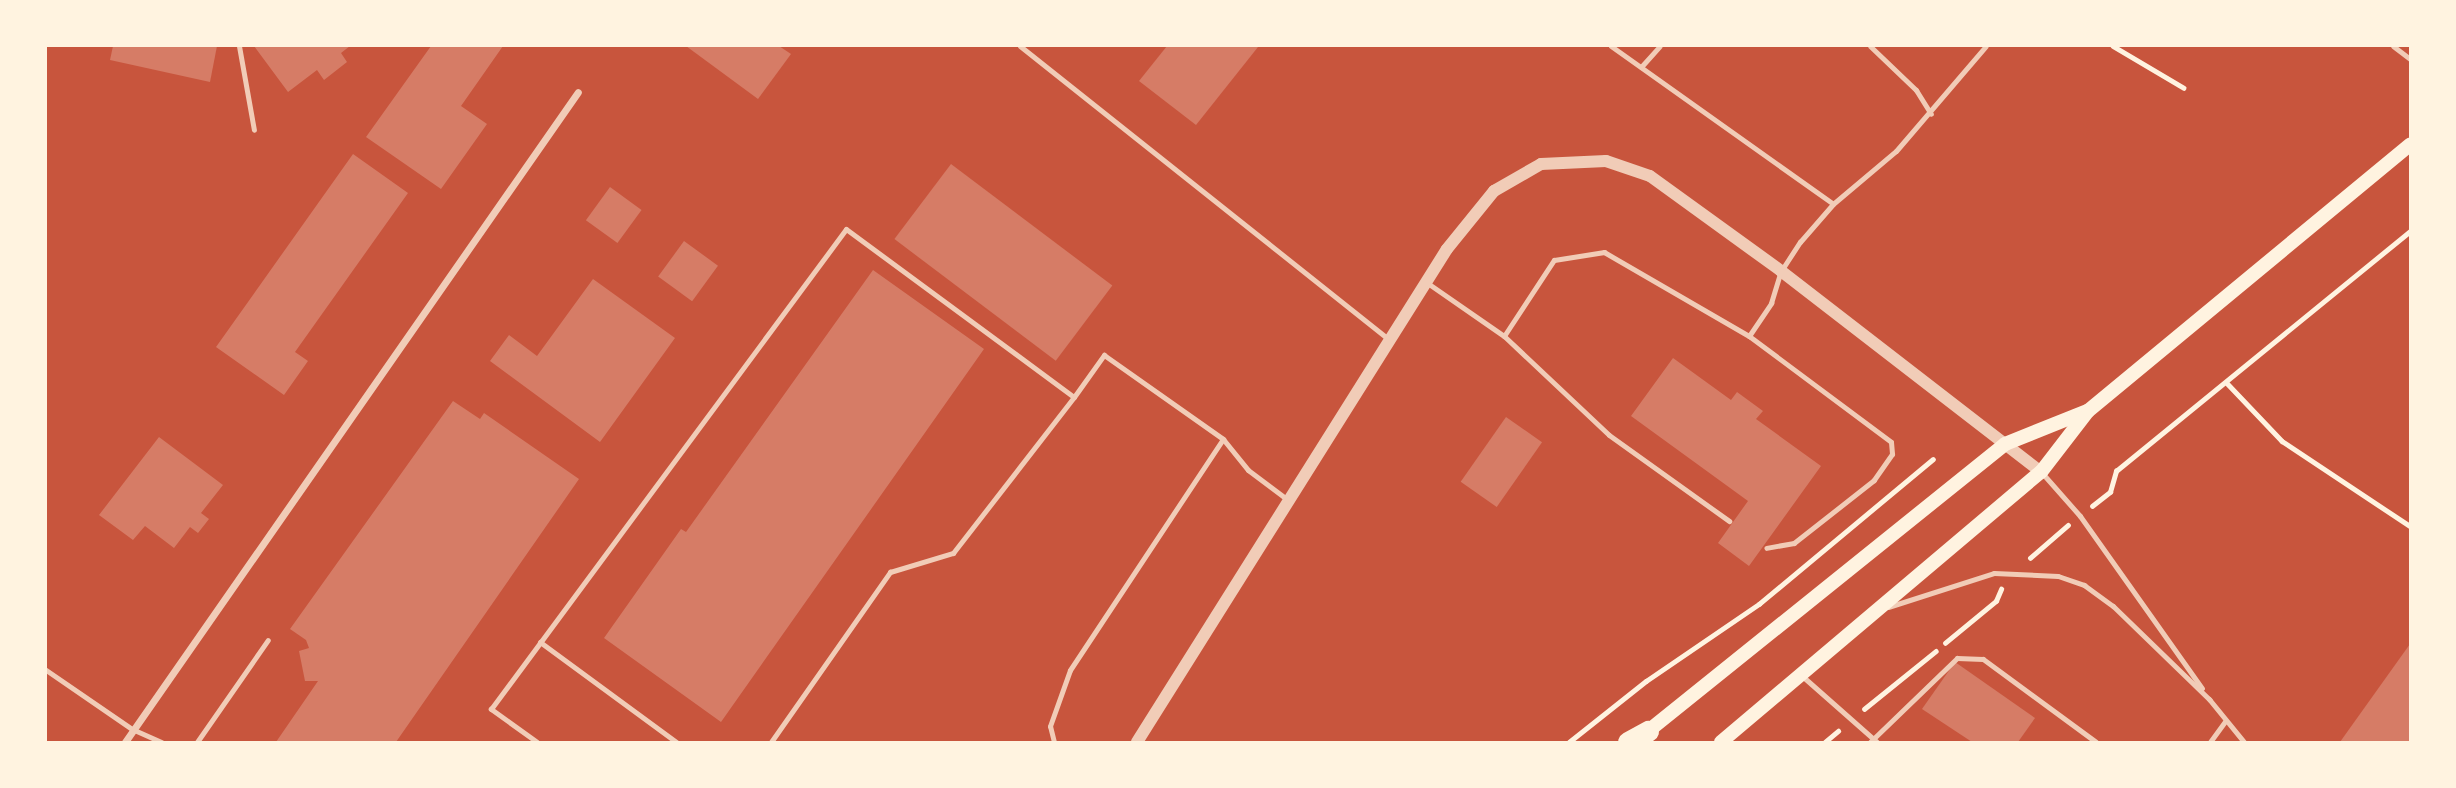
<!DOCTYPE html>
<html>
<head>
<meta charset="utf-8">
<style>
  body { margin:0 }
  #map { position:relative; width:2456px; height:788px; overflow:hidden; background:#c8553d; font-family:"Open Sans",sans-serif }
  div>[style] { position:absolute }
  .building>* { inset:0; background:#d67c66; transform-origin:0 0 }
  .path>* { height:4.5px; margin:-2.25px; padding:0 2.25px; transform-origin:2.25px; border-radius:2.25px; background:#fff3e0 }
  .service>* { height:5px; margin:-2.5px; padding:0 2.5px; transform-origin:2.5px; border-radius:2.5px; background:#f1ccb7 }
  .minor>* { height:7px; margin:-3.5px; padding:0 3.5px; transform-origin:3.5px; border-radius:3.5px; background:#f1ccb7 }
  .tertiary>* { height:12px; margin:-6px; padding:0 6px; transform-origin:6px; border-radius:6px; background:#f1ccb7 }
  .secondary>* { height:14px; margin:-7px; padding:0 7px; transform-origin:7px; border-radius:7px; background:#fff3e0 }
  .motorway>* { height:21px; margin:-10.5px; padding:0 10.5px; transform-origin:10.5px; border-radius:10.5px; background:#fff3e0 }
  span { translate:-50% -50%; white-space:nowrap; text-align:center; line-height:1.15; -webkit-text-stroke:7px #fff3e0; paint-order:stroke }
  .frame { position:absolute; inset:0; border:47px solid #fff3e0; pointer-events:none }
</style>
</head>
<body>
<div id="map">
  <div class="building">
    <div style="clip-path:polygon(113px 46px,217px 46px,210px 82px,110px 60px)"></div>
    <div style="clip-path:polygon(254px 46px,350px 46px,341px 53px,347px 62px,324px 80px,317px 70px,288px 92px)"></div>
    <div style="clip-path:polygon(431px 46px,503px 46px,461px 106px,487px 124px,441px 189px,366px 137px)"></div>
    <div style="clip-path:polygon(686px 46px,779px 46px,791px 54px,758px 99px)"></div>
    <div style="clip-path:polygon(1167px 46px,1256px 46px,1258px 47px,1196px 125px,1139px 81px)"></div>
    <div style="clip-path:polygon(353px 154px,408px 193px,295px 352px,308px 361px,284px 395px,216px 347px)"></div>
    <div style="left:951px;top:164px;width:202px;height:94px;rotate:37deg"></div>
    <div style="left:610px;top:187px;width:39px;height:41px;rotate:36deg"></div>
    <div style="left:684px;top:241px;width:42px;height:44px;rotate:36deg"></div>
    <div style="clip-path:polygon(873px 270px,984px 349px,721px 722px,604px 638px,681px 529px,686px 532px)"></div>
    <div style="clip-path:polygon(593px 279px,675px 338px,600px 442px,490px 361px,509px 335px,537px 356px)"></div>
    <div style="clip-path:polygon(1673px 358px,1731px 400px,1737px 392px,1763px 411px,1756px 419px,1821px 466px,1749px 566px,1718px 543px,1748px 501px,1631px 416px)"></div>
    <div style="clip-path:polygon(453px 401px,480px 419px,484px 413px,579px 479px,396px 742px,276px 742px,318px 681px,305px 681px,299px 651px,309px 648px,306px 640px,290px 629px)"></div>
    <div style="left:1506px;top:417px;width:44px;height:79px;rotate:35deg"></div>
    <div style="clip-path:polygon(159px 437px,223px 485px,201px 513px,209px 519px,198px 533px,190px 527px,174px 548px,145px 526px,133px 540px,99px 515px)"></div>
    <div style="clip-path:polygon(2410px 644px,2410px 742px,2340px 742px)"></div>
    <div style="clip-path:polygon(1955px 662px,2035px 718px,2018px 742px,1972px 742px,1922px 709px)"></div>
  </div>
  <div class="path">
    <div style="left:2113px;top:46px;width:82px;rotate:30.6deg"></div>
    <div style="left:2227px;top:383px;width:80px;rotate:46.5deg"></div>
    <div style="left:2282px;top:441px;width:154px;rotate:33.6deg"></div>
    <div style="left:2092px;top:506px;width:23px;rotate:-38deg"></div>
    <div style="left:2110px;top:492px;width:22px;rotate:-74deg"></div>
    <div style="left:2116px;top:471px;width:380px;rotate:-39.2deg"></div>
    <div style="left:2030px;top:558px;width:50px;rotate:-41deg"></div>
    <div style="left:1945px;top:643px;width:66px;rotate:-39.5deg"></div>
    <div style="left:1996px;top:601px;width:13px;rotate:-67deg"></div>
    <div style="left:1864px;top:709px;width:92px;rotate:-38.9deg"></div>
    <div style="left:1569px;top:742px;width:98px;rotate:-38.4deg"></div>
    <div style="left:1646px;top:681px;width:137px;rotate:-34.3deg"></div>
    <div style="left:1759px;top:604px;width:226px;rotate:-39.8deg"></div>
    <div style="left:1825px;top:742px;width:17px;rotate:-40deg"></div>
  </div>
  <div class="service">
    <div style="left:239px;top:46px;width:85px;rotate:79.9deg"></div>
    <div style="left:1020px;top:46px;width:473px;rotate:38.5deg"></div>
    <div style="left:1611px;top:46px;width:272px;rotate:35.4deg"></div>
    <div style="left:1870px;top:46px;width:64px;rotate:43.7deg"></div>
    <div style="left:1916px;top:90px;width:28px;rotate:58deg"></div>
    <div style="left:2393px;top:46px;width:21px;rotate:37deg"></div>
    <div style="left:1641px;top:67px;width:28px;rotate:-48deg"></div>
    <div style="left:1426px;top:282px;width:95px;rotate:34.7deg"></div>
    <div style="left:1504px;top:336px;width:144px;rotate:43.3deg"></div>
    <div style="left:1609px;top:435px;width:148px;rotate:35.6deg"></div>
    <div style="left:1504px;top:336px;width:91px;rotate:-56.7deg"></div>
    <div style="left:1554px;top:260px;width:51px;rotate:-9.1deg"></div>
    <div style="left:1604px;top:252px;width:168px;rotate:30.1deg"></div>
    <div style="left:1749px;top:336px;width:40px;rotate:-56deg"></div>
    <div style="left:1771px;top:303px;width:34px;rotate:-73deg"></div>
    <div style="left:1781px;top:271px;width:35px;rotate:-57deg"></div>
    <div style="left:1800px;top:242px;width:50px;rotate:-49deg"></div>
    <div style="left:1833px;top:204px;width:82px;rotate:-40.1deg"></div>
    <div style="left:1896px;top:151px;width:138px;rotate:-49.4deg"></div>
    <div style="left:1749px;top:336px;width:177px;rotate:36.7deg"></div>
    <div style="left:1891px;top:442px;width:12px;rotate:85deg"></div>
    <div style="left:1892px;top:454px;width:32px;rotate:125deg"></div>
    <div style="left:1874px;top:480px;width:102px;rotate:141.8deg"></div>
    <div style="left:1794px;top:543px;width:28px;rotate:170deg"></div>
    <div style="left:2043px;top:474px;width:56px;rotate:48.6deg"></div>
    <div style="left:2080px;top:516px;width:211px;rotate:54.7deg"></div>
    <div style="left:1888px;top:607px;width:111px;rotate:-17.8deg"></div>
    <div style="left:1994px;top:573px;width:64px;rotate:2.7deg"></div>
    <div style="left:2058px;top:576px;width:28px;rotate:19deg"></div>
    <div style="left:2084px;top:585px;width:36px;rotate:36deg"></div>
    <div style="left:2113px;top:606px;width:135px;rotate:44.1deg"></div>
    <div style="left:540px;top:642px;width:169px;rotate:36.3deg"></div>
    <div style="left:46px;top:670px;width:104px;rotate:34.5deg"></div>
    <div style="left:132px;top:729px;width:32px;rotate:24deg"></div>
    <div style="left:1801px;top:675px;width:101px;rotate:41.4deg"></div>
    <div style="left:2209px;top:699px;width:55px;rotate:50.9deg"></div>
    <div style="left:197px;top:742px;width:124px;rotate:-55.2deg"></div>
    <div style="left:537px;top:742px;width:57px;rotate:-144.3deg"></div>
    <div style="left:491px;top:709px;width:597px;rotate:-53.51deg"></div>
    <div style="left:846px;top:229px;width:283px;rotate:36.4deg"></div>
    <div style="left:1074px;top:397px;width:52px;rotate:-54.5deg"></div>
    <div style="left:1104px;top:355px;width:146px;rotate:35.2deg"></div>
    <div style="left:1223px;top:439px;width:40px;rotate:51deg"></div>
    <div style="left:1248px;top:470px;width:50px;rotate:36.9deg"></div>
    <div style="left:771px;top:742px;width:208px;rotate:-55deg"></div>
    <div style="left:890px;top:572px;width:66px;rotate:-16.8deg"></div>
    <div style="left:953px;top:553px;width:197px;rotate:-52.2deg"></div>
    <div style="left:1054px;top:742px;width:16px;rotate:-104deg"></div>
    <div style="left:1050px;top:726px;width:59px;rotate:-70.3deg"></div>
    <div style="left:1070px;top:670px;width:277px;rotate:-56.5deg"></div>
    <div style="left:1870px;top:742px;width:121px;rotate:-44deg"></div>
    <div style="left:1957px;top:658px;width:26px;rotate:2deg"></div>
    <div style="left:1983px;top:659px;width:140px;rotate:36.3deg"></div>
    <div style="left:2210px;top:742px;width:26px;rotate:-54deg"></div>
  </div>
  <div class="minor">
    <div style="left:125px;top:742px;width:792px;rotate:-55.13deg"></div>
  </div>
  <div class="tertiary">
    <div style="left:1137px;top:742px;width:582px;rotate:-57.84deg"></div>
    <div style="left:1447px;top:249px;width:75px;rotate:-51deg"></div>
    <div style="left:1494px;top:191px;width:54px;rotate:-29.9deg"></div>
    <div style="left:1541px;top:164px;width:65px;rotate:-2.6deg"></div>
    <div style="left:1606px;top:161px;width:46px;rotate:18.8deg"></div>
    <div style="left:1650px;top:176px;width:162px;rotate:35.9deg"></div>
    <div style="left:1781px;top:271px;width:329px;rotate:37.7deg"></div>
  </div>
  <div class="secondary">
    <div style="left:1642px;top:736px;width:466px;rotate:-38.8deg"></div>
    <div style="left:2005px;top:444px;width:88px;rotate:-21.9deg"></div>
    <div style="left:1721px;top:742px;width:419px;rotate:-40.2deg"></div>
    <div style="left:2041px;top:472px;width:77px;rotate:-52.4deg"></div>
    <div style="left:2088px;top:411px;width:418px;rotate:-39.6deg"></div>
  </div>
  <div class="motorway">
    <div style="left:1628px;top:742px;width:23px;rotate:-29deg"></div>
  </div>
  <div class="frame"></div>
</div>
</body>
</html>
